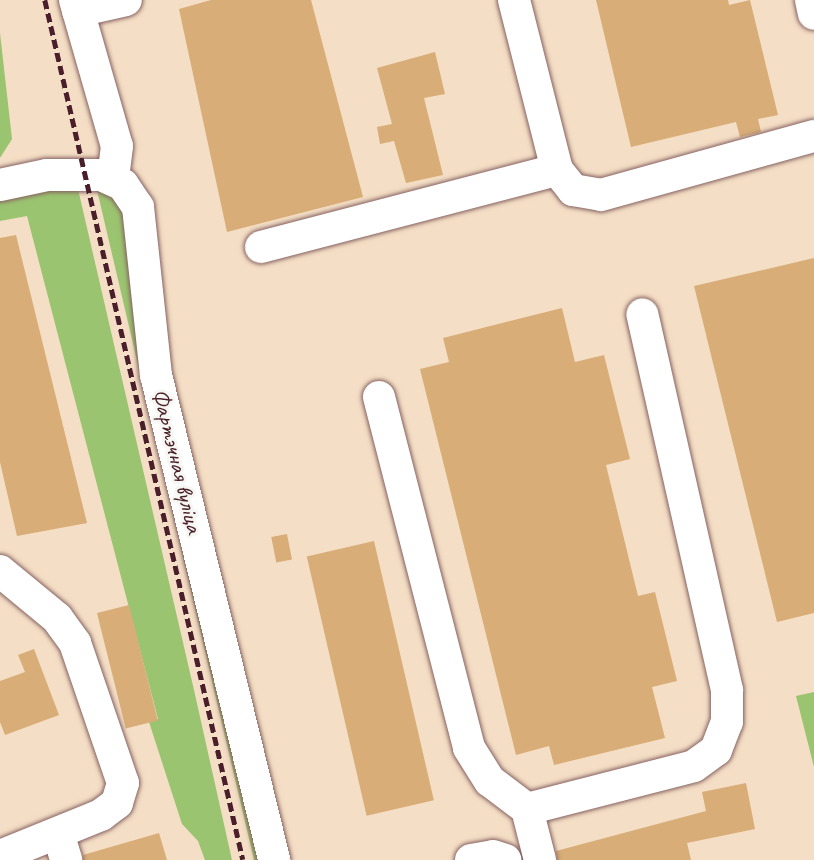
<!DOCTYPE html>
<html>
<head>
<meta charset="utf-8">
<style>
  body { margin:0 }
  #map { position:relative; width:814px; height:860px; overflow:hidden; background:#f4dec5; font-family:Caveat,sans-serif }
  div>[style] { position:absolute }
  .green>* { inset:0; background:#9bc470 }
  .building>* { inset:0; background:#d8ad77; transform-origin:0 0 }
  .roads { filter:drop-shadow(0 0 2px #866261) drop-shadow(0 0 2px #866261) }
  .minor>* { height:32px; margin:-16px; padding:0 16px; transform-origin:16px; border-radius:16px; background:#fff }
  .rail>* { height:4.5px; margin-top:-2.25px; transform-origin:0; background:repeating-linear-gradient(90deg,#4a1f2b 0 9px,transparent 0 13.5px) }
  span { translate:-50% -50%; white-space:nowrap; text-align:center; line-height:1.15; -webkit-text-stroke:6px #f6f6f2; paint-order:stroke }
  .street-label { font-size:24px; color:#4a1f2b }
</style>
</head>
<body>
<div id="map">
  <div class="green">
    <div style="clip-path:polygon(0 33px,12px 139px,0 158px)"></div>
    <div style="clip-path:polygon(78px 189px,194px 690px,232px 860px,205px 860px,198px 841px,182px 824px,149px 722px,158px 719px,27px 216px,0 221px,0 201px,49px 190px)"></div>
    <div style="clip-path:polygon(97px 190px,109px 192px,123px 206px,265px 860px,254px 860px)"></div>
    <div style="clip-path:polygon(814px 692px,814px 767px,796px 696px)"></div>
  </div>
  <div class="building">
    <div style="clip-path:polygon(211px 0,311px 0,363px 197px,227px 232px,179px 9px)"></div>
    <div style="clip-path:polygon(596px 0,728px 0,729px 5px,750px 0,778px 115px,758px 119px,761px 132px,740px 137px,736px 122px,631px 147px)"></div>
    <div style="clip-path:polygon(435px 52px,445px 94px,424px 98px,443px 175px,406px 183px,394px 141px,380px 144px,377px 127px,392px 124px,377px 68px)"></div>
    <div style="clip-path:polygon(16px 235px,87px 523px,17px 536px,0 462px,0 238px)"></div>
    <div style="clip-path:polygon(814px 258px,814px 613px,777px 622px,694px 286px)"></div>
    <div style="clip-path:polygon(562px 308px,575px 362px,604px 355px,630px 459px,606px 465px,638px 596px,655px 592px,677px 681px,652px 687px,665px 738px,554px 765px,549px 746px,516px 755px,420px 369px,449px 362px,443px 338px)"></div>
    <div style="left:287px;top:534px;width:26px;height:16px;rotate:79deg"></div>
    <div style="left:374px;top:541px;width:266px;height:69px;rotate:77deg"></div>
    <div style="left:129px;top:605px;width:119px;height:33px;rotate:76deg"></div>
    <div style="clip-path:polygon(34px 649px,59px 715px,5px 735px,0 722px,0 681px,25px 672px,18px 655px)"></div>
    <div style="clip-path:polygon(746px 783px,755px 829px,687px 843px,691px 860px,557px 860px,556px 851px,706px 811px,702px 792px)"></div>
    <div style="clip-path:polygon(159px 833px,167px 860px,83px 860px,83px 855px)"></div>
  </div>
  <div class="roads">
    <div class="minor">
      <div style="left:75px;top:0;width:152px;rotate:74deg"></div>
      <div style="left:117px;top:146px;width:34px;rotate:97deg"></div>
      <div style="left:514px;top:0;width:175px;rotate:75.8deg"></div>
      <div style="left:557px;top:170px;width:26px;rotate:51deg"></div>
      <div style="left:573px;top:190px;width:28px;rotate:10deg"></div>
      <div style="left:601px;top:195px;width:221px;rotate:-15.5deg"></div>
      <div style="left:811px;top:0;width:14px;rotate:78deg"></div>
      <div style="left:78px;top:11px;width:49px;rotate:-12.9deg"></div>
      <div style="left:0;top:185px;width:48px;rotate:-12deg"></div>
      <div style="left:47px;top:175px;width:54px"></div>
      <div style="left:101px;top:175px;width:24px;rotate:24deg"></div>
      <div style="left:123px;top:185px;width:27px;rotate:56deg"></div>
      <div style="left:138px;top:207px;width:169px;rotate:83.9deg"></div>
      <div style="left:156px;top:375px;width:499px;rotate:76.3deg"></div>
      <div style="left:261px;top:247px;width:306px;rotate:-14.6deg"></div>
      <div style="left:379px;top:397px;width:362px;rotate:75.6deg"></div>
      <div style="left:469px;top:748px;width:39px;rotate:58deg"></div>
      <div style="left:490px;top:781px;width:46px;rotate:37.1deg"></div>
      <div style="left:0;top:571px;width:74px;rotate:39.5deg"></div>
      <div style="left:57px;top:618px;width:31px;rotate:54deg"></div>
      <div style="left:75px;top:643px;width:148px;rotate:71.1deg"></div>
      <div style="left:123px;top:783px;width:21px;rotate:107deg"></div>
      <div style="left:117px;top:803px;width:20px;rotate:143deg"></div>
      <div style="left:101px;top:815px;width:109px;rotate:157.9deg"></div>
      <div style="left:58px;top:833px;width:28px;rotate:73deg"></div>
      <div style="left:471px;top:860px;width:22px;rotate:-10deg"></div>
      <div style="left:493px;top:856px;width:13px;rotate:18deg"></div>
      <div style="left:540px;top:860px;width:53px;rotate:-104.3deg"></div>
      <div style="left:527px;top:809px;width:172px;rotate:-14.4deg"></div>
      <div style="left:694px;top:766px;width:27px;rotate:-36deg"></div>
      <div style="left:716px;top:750px;width:30px;rotate:-69deg"></div>
      <div style="left:727px;top:722px;width:32px;rotate:-90deg"></div>
      <div style="left:727px;top:690px;width:385px;rotate:-102.7deg"></div>
    </div>
  </div>
  <div class="rail">
    <div style="left:45px;top:0;width:882px;rotate:77.03deg"></div>
  </div>
  <div class="street-label">
    <span style="left:177px;top:461px;rotate:76deg">Фартэчная вуліца</span>
  </div>
</div>
</body>
</html>
